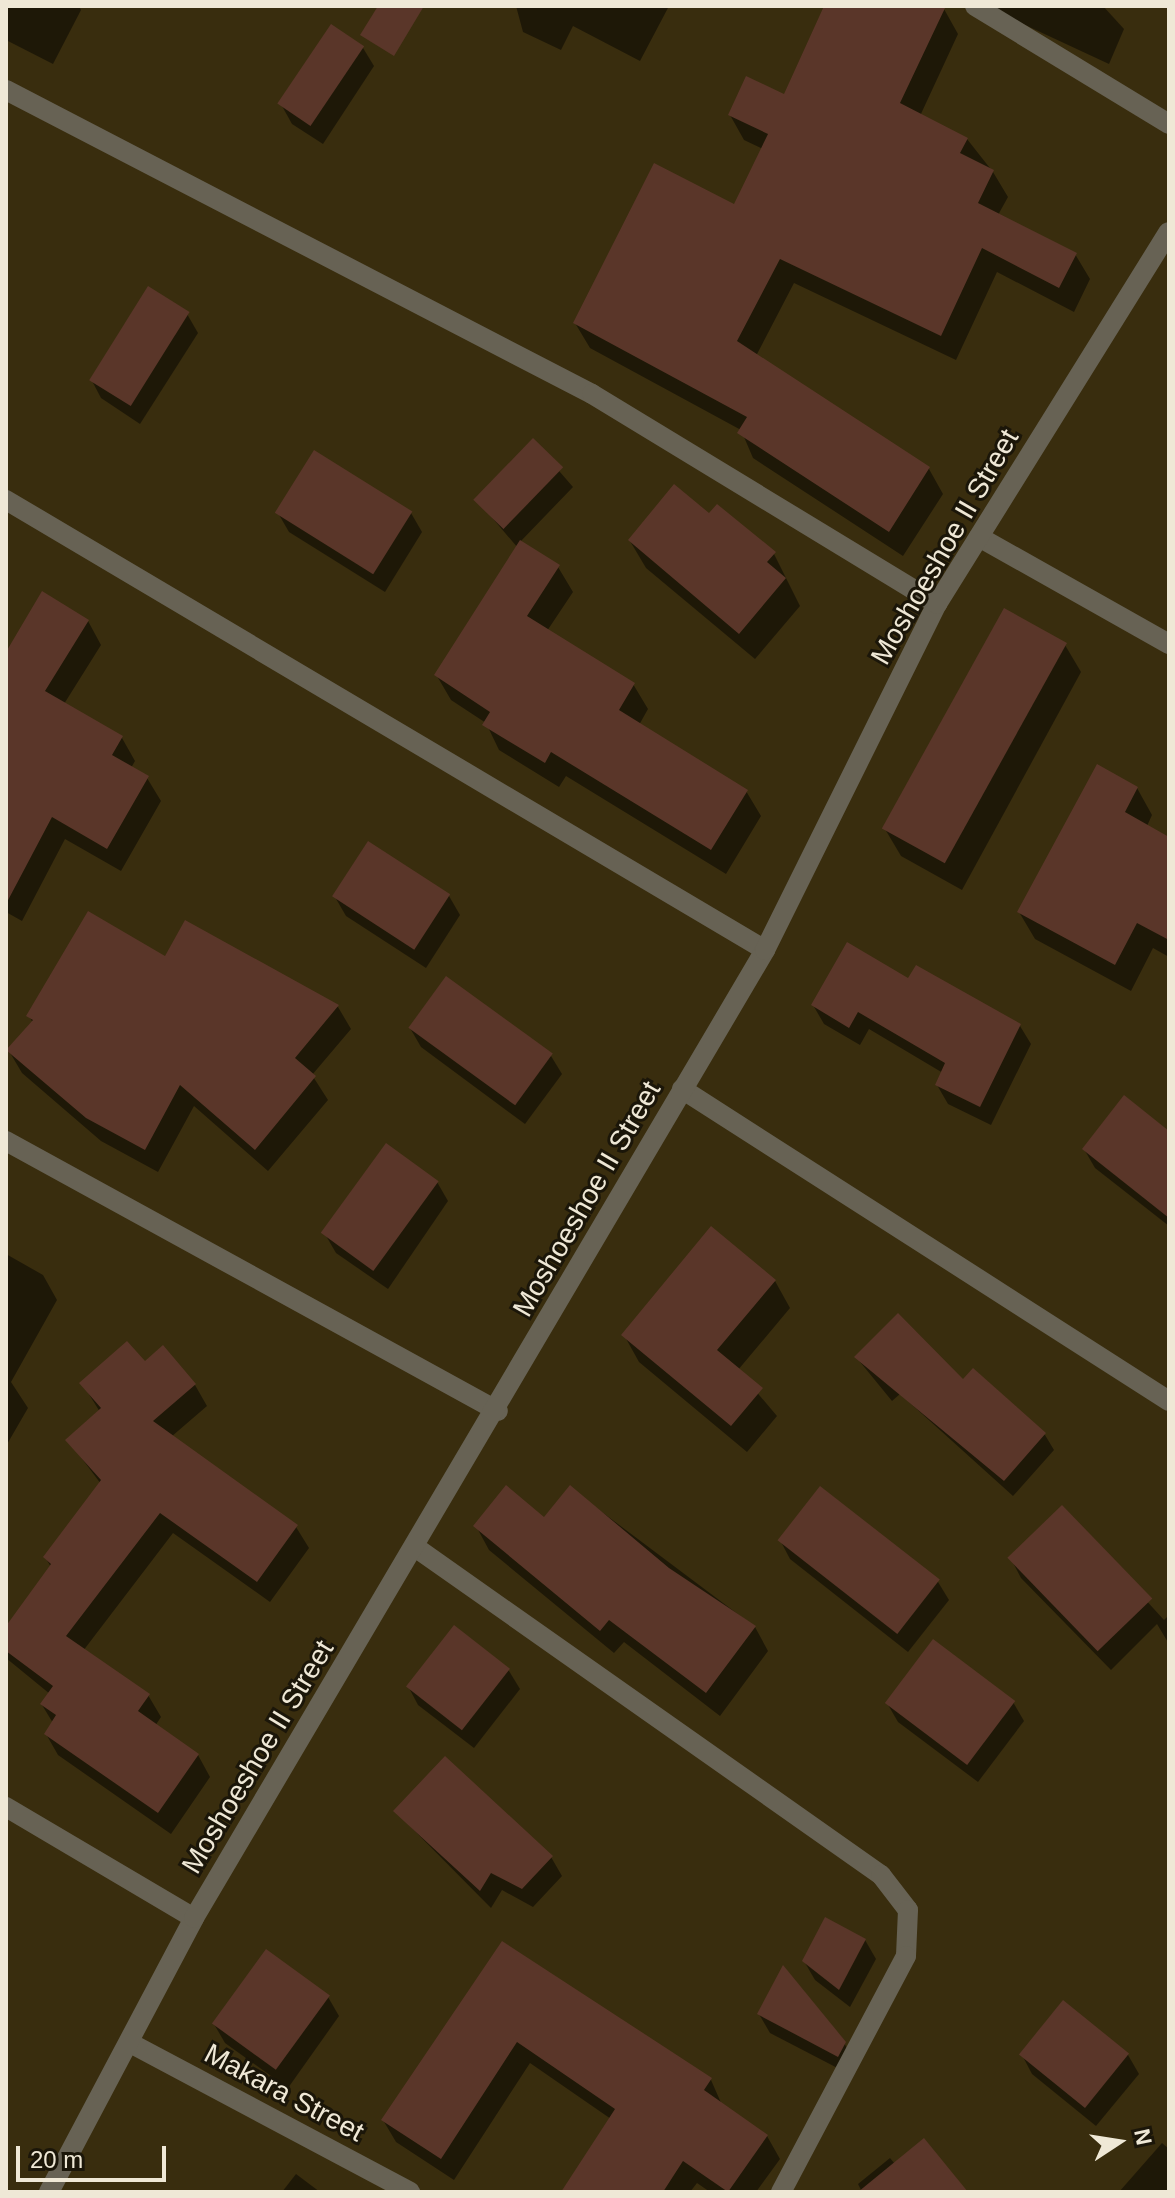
<!DOCTYPE html>
<html>
<head>
<meta charset="utf-8">
<style>
  body { margin:0 }
  #map { position:relative; width:1175px; height:2198px; overflow:hidden; background:#392d0e; font-family:Arial,sans-serif }
  div>[style] { position:absolute }
  .shadow>* { inset:0; background:#0007 }
  .building>* { inset:0; background:#5a3629; transform-origin:0 0 }
  .minor>* { height:20px; margin:-10px; padding:0 10px; transform-origin:10px; border-radius:10px; background:#676254 }
  span { translate:-50% -50%; white-space:nowrap; text-align:center; line-height:1.15; -webkit-text-stroke:6px #1b1609; paint-order:stroke }
  .street-label { font-size:28px; color:#efe8d6 }
  .frame { position:absolute; inset:0; border:8px solid #efe8d6; pointer-events:none }
  .north { position:absolute; left:1079px; top:2102px; width:80px; height:80px; -webkit-text-stroke:6px #1b1609; paint-order:stroke; rotate:78deg; font-size:22px; font-weight:700; line-height:32px; text-align:center; color:#efe8d6 }
  .north::after { content:''; display:block; margin:auto; width:28px; height:36px; background:#efe8d6; clip-path:polygon(50% 0,100% 100%,50% 72%,0 100%) }
  .scale { position:absolute; left:16px; top:2146px; width:150px; height:36px; box-sizing:border-box; border:4px solid #efe8d6; border-top:0; padding-left:10px; font-size:24px; line-height:28px; white-space:nowrap; color:#efe8d6; -webkit-text-stroke:6px #1b1609; paint-order:stroke }
</style>
</head>
<body>
<div id="map">
  <div class="shadow">
    <div style="clip-path:polygon(6px 6px,79px 6px,81px 10px,53px 64px,6px 40px)"></div>
    <div style="clip-path:polygon(516px 6px,669px 6px,640px 61px,573px 26px,561px 50px,523px 32px)"></div>
    <div style="clip-path:polygon(827px 6px,944px 9px,958px 34px,920px 116px,967px 139px,993px 172px,1008px 197px,998px 215px,1075px 254px,1090px 279px,1074px 312px,997px 272px,956px 360px,794px 283px,756px 356px,929px 469px,943px 494px,903px 556px,753px 458px,741px 430px,590px 348px,575px 323px,735px 207px,763px 149px,744px 140px,730px 115px,785px 97px)"></div>
    <div style="clip-path:polygon(984px 6px,1103px 6px,1124px 29px,1109px 64px)"></div>
    <div style="clip-path:polygon(331px 27px,363px 48px,374px 66px,323px 144px,292px 124px,282px 106px)"></div>
    <div style="clip-path:polygon(187px 314px,198px 333px,140px 424px,101px 398px,91px 379px)"></div>
    <div style="clip-path:polygon(533px 441px,573px 487px,520px 542px,558px 567px,573px 592px,547px 631px,633px 684px,648px 709px,639px 725px,746px 791px,761px 816px,726px 874px,566px 776px,559px 787px,499px 750px,486px 723px,451px 700px,437px 676px,518px 548px,477px 500px)"></div>
    <div style="clip-path:polygon(278px 513px,411px 513px,422px 532px,385px 592px,289px 532px)"></div>
    <div style="clip-path:polygon(630px 541px,774px 554px,800px 606px,755px 659px,646px 568px)"></div>
    <div style="clip-path:polygon(88px 621px,101px 645px,64px 704px,122px 738px,135px 761px,131px 768px,147px 778px,161px 801px,121px 871px,65px 839px,22px 921px,6px 912px,6px 675px)"></div>
    <div style="clip-path:polygon(1065px 645px,1081px 672px,962px 890px,901px 856px,885px 829px)"></div>
    <div style="clip-path:polygon(1137px 788px,1152px 815px,1147px 826px,1169px 839px,1169px 957px,1153px 948px,1131px 991px,1035px 939px,1019px 912px)"></div>
    <div style="clip-path:polygon(449px 896px,460px 915px,426px 968px,346px 916px,335px 897px)"></div>
    <div style="clip-path:polygon(166px 959px,338px 1007px,351px 1029px,312px 1075px,328px 1100px,268px 1171px,194px 1106px,158px 1172px,101px 1141px,22px 1073px,9px 1051px,33px 1023px,29px 1016px)"></div>
    <div style="clip-path:polygon(447px 978px,551px 1056px,562px 1074px,525px 1124px,421px 1047px,410px 1028px)"></div>
    <div style="clip-path:polygon(909px 981px,1020px 1026px,1031px 1044px,991px 1125px,948px 1104px,937px 1085px,943px 1073px,869px 1029px,860px 1045px,824px 1024px,813px 1005px)"></div>
    <div style="clip-path:polygon(1169px 1133px,1169px 1226px,1095px 1168px,1084px 1149px)"></div>
    <div style="clip-path:polygon(437px 1182px,448px 1201px,388px 1289px,336px 1253px,325px 1234px)"></div>
    <div style="clip-path:polygon(6px 1254px,43px 1275px,57px 1300px,11px 1382px,28px 1408px,6px 1446px)"></div>
    <div style="clip-path:polygon(775px 1281px,790px 1308px,738px 1370px,777px 1416px,747px 1452px,639px 1362px,624px 1335px)"></div>
    <div style="clip-path:polygon(856px 1357px,963px 1382px,1045px 1435px,1054px 1450px,1013px 1496px,900px 1394px,892px 1401px)"></div>
    <div style="clip-path:polygon(145px 1364px,195px 1385px,207px 1406px,171px 1437px,296px 1527px,309px 1548px,270px 1602px,173px 1533px,83px 1651px,148px 1695px,161px 1717px,155px 1726px,198px 1755px,210px 1777px,171px 1834px,58px 1755px,46px 1734px,53px 1723px,42px 1705px,50px 1694px,6px 1658px,6px 1629px,51px 1567px,45px 1557px,101px 1484px,68px 1440px,100px 1412px,82px 1383px)"></div>
    <div style="clip-path:polygon(570px 1488px,755px 1627px,768px 1651px,720px 1716px,624px 1642px,614px 1653px,489px 1550px,476px 1526px,545px 1520px)"></div>
    <div style="clip-path:polygon(1062px 1508px,1164px 1620px,1169px 1615px,1169px 1644px,1157px 1624px,1111px 1670px,1021px 1578px,1011px 1559px)"></div>
    <div style="clip-path:polygon(780px 1540px,938px 1582px,949px 1600px,908px 1652px,790px 1559px)"></div>
    <div style="clip-path:polygon(454px 1627px,509px 1671px,520px 1689px,474px 1748px,418px 1705px,408px 1686px)"></div>
    <div style="clip-path:polygon(1013px 1702px,1024px 1721px,978px 1782px,898px 1722px,887px 1703px)"></div>
    <div style="clip-path:polygon(396px 1812px,551px 1857px,562px 1876px,533px 1907px,502px 1890px,491px 1908px)"></div>
    <div style="clip-path:polygon(865px 1940px,876px 1959px,850px 2007px,815px 1980px,804px 1961px)"></div>
    <div style="clip-path:polygon(503px 1944px,711px 2080px,722px 2105px,767px 2136px,780px 2159px,756px 2192px,710px 2192px,697px 2183px,690px 2192px,564px 2192px,611px 2119px,530px 2063px,454px 2180px,396px 2142px,383px 2120px)"></div>
    <div style="clip-path:polygon(328px 1997px,339px 2016px,288px 2088px,225px 2043px,214px 2024px)"></div>
    <div style="clip-path:polygon(759px 2014px,844px 2043px,855px 2062px,849px 2074px,770px 2033px)"></div>
    <div style="clip-path:polygon(1022px 2055px,1128px 2055px,1139px 2074px,1096px 2126px,1032px 2074px)"></div>
    <div style="clip-path:polygon(1162px 2143px,1169px 2149px,1169px 2192px,1119px 2192px)"></div>
    <div style="clip-path:polygon(890px 2158px,895px 2164px,965px 2192px,862px 2192px,858px 2184px)"></div>
    <div style="clip-path:polygon(296px 2174px,320px 2192px,282px 2192px)"></div>
  </div>
  <div class="building">
    <div style="clip-path:polygon(378px 6px,424px 6px,394px 56px,360px 35px)"></div>
    <div style="clip-path:polygon(824px 6px,946px 6px,900px 103px,968px 138px,960px 153px,994px 170px,978px 203px,1077px 253px,1059px 288px,982px 248px,941px 336px,780px 259px,737px 341px,930px 467px,889px 532px,737px 433px,747px 417px,573px 323px,654px 163px,734px 204px,768px 134px,728px 115px,746px 76px,784px 94px)"></div>
    <div style="left:331px;top:24px;width:40px;height:96px;rotate:34deg"></div>
    <div style="left:148px;top:286px;width:49px;height:111px;rotate:32deg"></div>
    <div style="left:533px;top:438px;width:42px;height:86px;rotate:44deg"></div>
    <div style="left:314px;top:450px;width:116px;height:74px;rotate:32deg"></div>
    <div style="clip-path:polygon(674px 484px,709px 513px,717px 504px,776px 552px,767px 562px,786px 578px,739px 634px,628px 540px)"></div>
    <div style="clip-path:polygon(520px 540px,560px 565px,527px 616px,635px 683px,619px 710px,748px 790px,711px 850px,551px 752px,545px 763px,482px 725px,490px 712px,434px 675px)"></div>
    <div style="clip-path:polygon(42px 591px,89px 620px,45px 691px,123px 736px,112px 755px,149px 776px,107px 849px,52px 817px,6px 904px,6px 652px)"></div>
    <div style="left:1004px;top:608px;width:72px;height:252px;rotate:29deg"></div>
    <div style="clip-path:polygon(1097px 764px,1138px 787px,1125px 812px,1169px 837px,1169px 940px,1137px 923px,1115px 965px,1017px 912px)"></div>
    <div style="left:368px;top:841px;width:98px;height:66px;rotate:33deg"></div>
    <div style="clip-path:polygon(88px 911px,165px 956px,185px 920px,339px 1005px,295px 1058px,316px 1076px,255px 1150px,180px 1085px,145px 1150px,86px 1118px,6px 1050px,33px 1020px,26px 1016px)"></div>
    <div style="clip-path:polygon(847px 942px,908px 978px,916px 965px,1021px 1024px,980px 1107px,935px 1085px,945px 1063px,858px 1012px,849px 1028px,811px 1005px)"></div>
    <div style="left:446px;top:976px;width:132px;height:64px;rotate:36deg"></div>
    <div style="clip-path:polygon(1124px 1095px,1169px 1131px,1169px 1218px,1082px 1149px)"></div>
    <div style="left:386px;top:1143px;width:65px;height:111px;rotate:36deg"></div>
    <div style="clip-path:polygon(711px 1226px,776px 1280px,717px 1350px,763px 1388px,731px 1426px,621px 1335px)"></div>
    <div style="clip-path:polygon(898px 1313px,963px 1379px,973px 1368px,1046px 1433px,1004px 1481px,854px 1357px)"></div>
    <div style="clip-path:polygon(127px 1341px,145px 1361px,163px 1345px,196px 1384px,153px 1421px,298px 1525px,257px 1582px,160px 1513px,66px 1636px,150px 1694px,138px 1711px,199px 1754px,158px 1813px,44px 1734px,56px 1715px,40px 1704px,53px 1686px,6px 1651px,6px 1626px,51px 1564px,43px 1557px,101px 1480px,65px 1440px,101px 1408px,79px 1383px)"></div>
    <div style="clip-path:polygon(506px 1485px,544px 1517px,570px 1485px,669px 1568px,756px 1626px,706px 1693px,609px 1620px,600px 1631px,473px 1526px)"></div>
    <div style="left:820px;top:1486px;width:152px;height:69px;rotate:38deg"></div>
    <div style="left:1062px;top:1505px;width:130px;height:76px;rotate:46deg"></div>
    <div style="left:454px;top:1625px;width:71px;height:78px;rotate:38deg"></div>
    <div style="left:933px;top:1639px;width:103px;height:80px;rotate:37deg"></div>
    <div style="clip-path:polygon(445px 1756px,553px 1856px,522px 1889px,491px 1873px,480px 1891px,393px 1811px)"></div>
    <div style="clip-path:polygon(825px 1917px,866px 1939px,839px 1990px,802px 1961px)"></div>
    <div style="clip-path:polygon(502px 1941px,712px 2078px,704px 2090px,768px 2135px,728px 2192px,683px 2161px,663px 2192px,561px 2192px,615px 2109px,517px 2042px,441px 2159px,381px 2120px)"></div>
    <div style="left:266px;top:1949px;width:79px;height:92px;rotate:36deg"></div>
    <div style="clip-path:polygon(783px 1965px,846px 2042px,838px 2057px,757px 2014px)"></div>
    <div style="left:1063px;top:2000px;width:85px;height:70px;rotate:39deg"></div>
    <div style="clip-path:polygon(924px 2138px,968px 2192px,858px 2192px)"></div>
  </div>
  <div class="minor">
    <div style="left:975px;top:6px;width:227px;rotate:31.3deg"></div>
    <div style="left:6px;top:90px;width:660px;rotate:27.42deg"></div>
    <div style="left:592px;top:394px;width:404px;rotate:31.3deg"></div>
    <div style="left:6px;top:500px;width:882px;rotate:30.66deg"></div>
    <div style="left:979px;top:537px;width:218px;rotate:29.4deg"></div>
    <div style="left:682px;top:1089px;width:578px;rotate:32.65deg"></div>
    <div style="left:6px;top:1141px;width:561px;rotate:28.76deg"></div>
    <div style="left:415px;top:1547px;width:570px;rotate:35.14deg"></div>
    <div style="left:881px;top:1875px;width:44px;rotate:52.4deg"></div>
    <div style="left:908px;top:1910px;width:46px;rotate:92.5deg"></div>
    <div style="left:906px;top:1956px;width:267px;rotate:117.9deg"></div>
    <div style="left:6px;top:1807px;width:218px;rotate:30.6deg"></div>
    <div style="left:132px;top:2044px;width:315px;rotate:28deg"></div>
    <div style="left:49px;top:2192px;width:310px;rotate:-62.1deg"></div>
    <div style="left:194px;top:1918px;width:1124px;rotate:-59.46deg"></div>
    <div style="left:765px;top:950px;width:386px;rotate:-63.6deg"></div>
    <div style="left:937px;top:604px;width:438px;rotate:-58.1deg"></div>
  </div>
  <div class="street-label">
    <span style="left:945px;top:547px;rotate:-60deg">Moshoeshoe II Street</span>
    <span style="left:587px;top:1199px;rotate:-60deg">Moshoeshoe II Street</span>
    <span style="left:258px;top:1757px;rotate:-59deg">Moshoeshoe II Street</span>
    <span style="left:284px;top:2093px;rotate:28deg">Makara Street</span>
  </div>
  <div class="frame"></div>
  <div class="north">N</div>
  <div class="scale">20 m</div>
</div>
</body>
</html>
